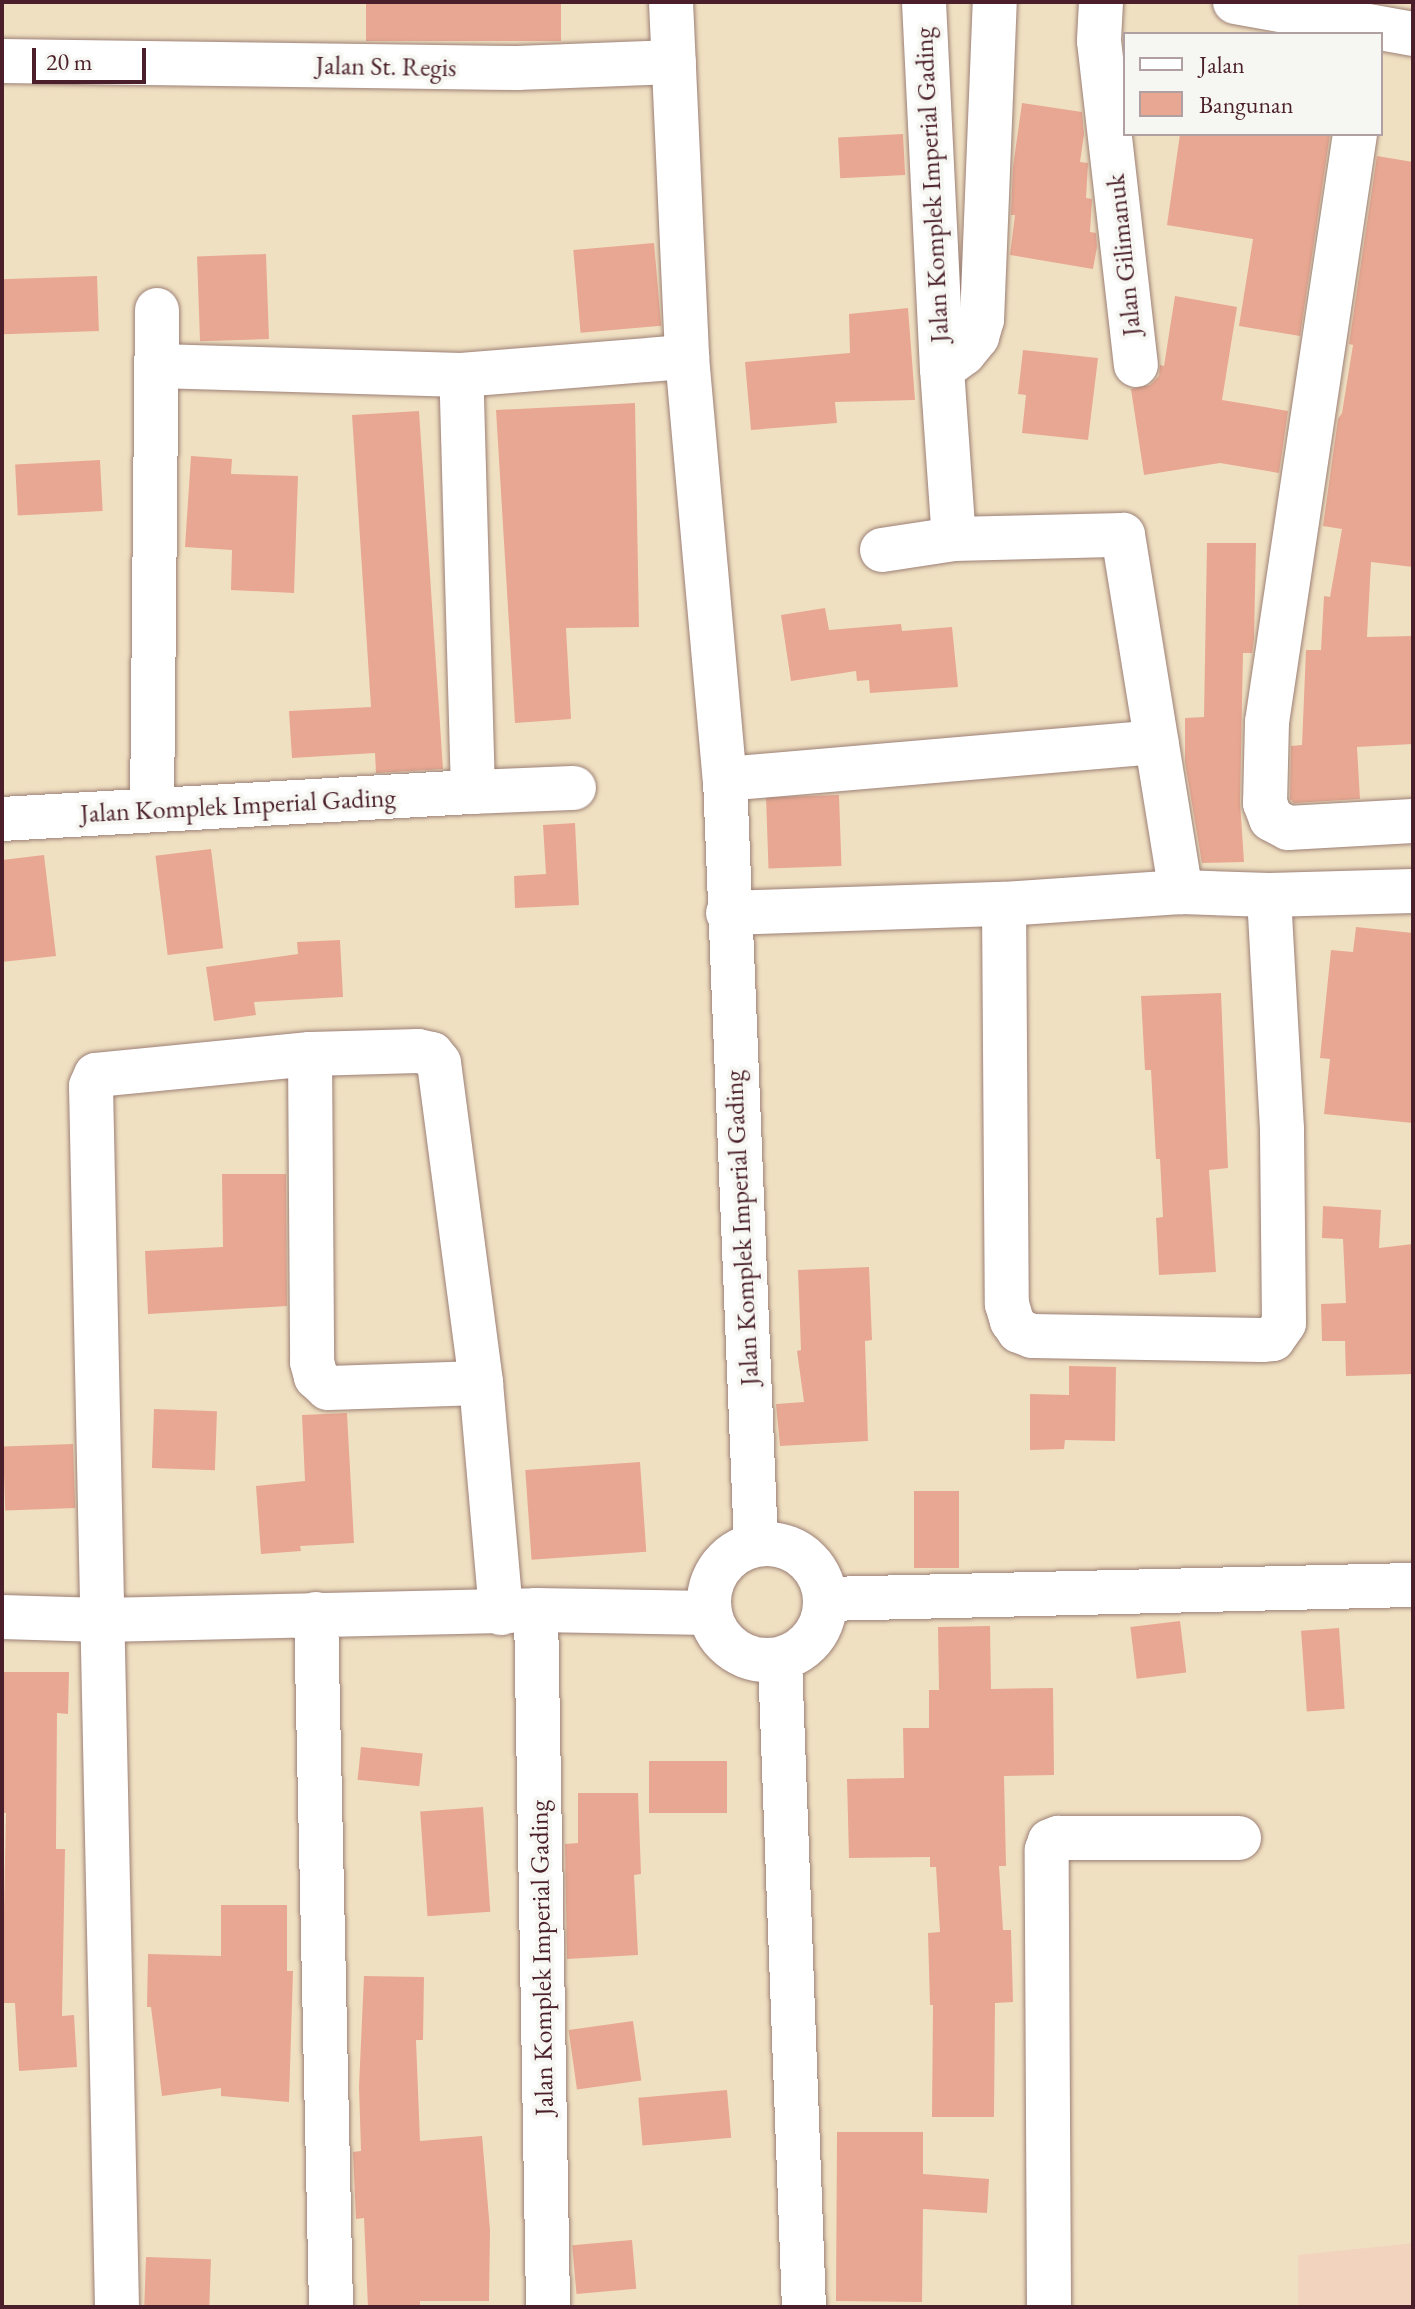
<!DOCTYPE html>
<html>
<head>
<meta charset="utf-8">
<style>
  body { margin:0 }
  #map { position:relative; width:1415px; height:2309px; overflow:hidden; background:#f0e0c2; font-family:"EB Garamond",serif }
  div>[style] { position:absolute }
  .built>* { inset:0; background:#f2d4be }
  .building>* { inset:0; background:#e8a792; transform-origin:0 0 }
  .roads { filter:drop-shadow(0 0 2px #9d8076) drop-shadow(0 0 2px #9d8076) }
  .minor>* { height:44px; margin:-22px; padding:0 22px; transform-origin:22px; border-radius:22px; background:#fff }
  .minor>.ring { margin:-22px; padding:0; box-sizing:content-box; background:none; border:44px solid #fff; border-radius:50% }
  span { translate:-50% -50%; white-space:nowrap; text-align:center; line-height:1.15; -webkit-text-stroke:8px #f6f6f2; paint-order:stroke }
  .street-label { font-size:26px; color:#4a1f2b }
  .frame { position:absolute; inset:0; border:4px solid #4a1f2b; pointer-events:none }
  .legend { position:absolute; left:1123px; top:32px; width:260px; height:104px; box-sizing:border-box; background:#f6f6f2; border:2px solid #b1a0a2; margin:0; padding:10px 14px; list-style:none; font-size:24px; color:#4a1f2b }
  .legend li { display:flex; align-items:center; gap:16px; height:40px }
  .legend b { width:40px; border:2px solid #b1a0a2 }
  .scale { position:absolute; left:32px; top:48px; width:114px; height:36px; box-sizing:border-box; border:4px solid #4a1f2b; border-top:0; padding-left:10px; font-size:24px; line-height:28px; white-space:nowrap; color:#4a1f2b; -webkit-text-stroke:6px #f6f6f2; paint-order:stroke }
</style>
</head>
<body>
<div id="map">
  <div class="built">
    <div style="clip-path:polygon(1413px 2243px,1413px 2307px,1298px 2307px,1298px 2255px)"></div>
  </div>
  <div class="building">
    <div style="left:366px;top:2px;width:195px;height:39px"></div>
    <div style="clip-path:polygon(1022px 103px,1082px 112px,1084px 134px,1080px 162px,1088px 163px,1086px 198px,1092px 199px,1090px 232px,1096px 233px,1097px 247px,1093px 269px,1010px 255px,1015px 215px,1011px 215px,1013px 167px)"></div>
    <div style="left:903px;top:134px;width:41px;height:65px;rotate:87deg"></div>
    <div style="clip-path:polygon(1180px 134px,1330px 134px,1300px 336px,1239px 326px,1253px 239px,1167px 225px)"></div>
    <div style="clip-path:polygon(1377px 156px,1413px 162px,1413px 567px,1371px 562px,1367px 637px,1413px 636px,1413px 744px,1357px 747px,1360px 799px,1294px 803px,1290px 799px,1291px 746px,1302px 745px,1306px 650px,1321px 650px,1324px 596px,1330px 597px,1342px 529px,1323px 526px,1338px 419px,1342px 413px,1353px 345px,1349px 344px)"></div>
    <div style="left:654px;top:243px;width:83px;height:81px;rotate:85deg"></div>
    <div style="left:266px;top:254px;width:85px;height:69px;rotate:88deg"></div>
    <div style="left:97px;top:276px;width:55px;height:95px;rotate:88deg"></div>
    <div style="clip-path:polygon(1175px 296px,1237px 307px,1222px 400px,1288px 411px,1279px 473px,1220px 463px,1144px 475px,1131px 389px,1150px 385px,1159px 376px,1160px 365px,1164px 366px)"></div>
    <div style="clip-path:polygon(908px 308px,915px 400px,835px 402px,837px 423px,751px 430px,745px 362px,850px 353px,849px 314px)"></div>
    <div style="clip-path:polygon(1023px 350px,1098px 358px,1088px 440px,1022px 433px,1026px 395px,1018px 394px)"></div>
    <div style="clip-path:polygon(635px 403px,639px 627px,566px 628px,571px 719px,515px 723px,496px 410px)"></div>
    <div style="clip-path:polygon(419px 411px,443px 769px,376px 773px,375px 753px,292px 758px,289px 711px,371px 707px,352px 415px)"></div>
    <div style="clip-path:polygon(191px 456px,232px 459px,231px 474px,298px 476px,294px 593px,231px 590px,232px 550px,185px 547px)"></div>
    <div style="left:100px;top:460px;width:51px;height:85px;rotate:87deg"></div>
    <div style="clip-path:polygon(1207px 543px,1256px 543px,1254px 639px,1252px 653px,1243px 653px,1240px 802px,1244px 862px,1202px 863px,1185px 762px,1185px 718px,1204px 717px)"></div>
    <div style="clip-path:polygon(825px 608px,829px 630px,901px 624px,902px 631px,952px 627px,958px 687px,870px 693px,869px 680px,857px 681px,856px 671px,791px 681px,781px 615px)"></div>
    <div style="left:839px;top:795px;width:71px;height:73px;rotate:88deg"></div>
    <div style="clip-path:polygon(575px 823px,579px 905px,515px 908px,514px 876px,546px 874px,543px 825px)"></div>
    <div style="left:211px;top:849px;width:100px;height:56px;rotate:83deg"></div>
    <div style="clip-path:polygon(44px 855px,56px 956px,2px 962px,2px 860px)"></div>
    <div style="clip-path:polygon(1356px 927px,1413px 933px,1413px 1123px,1324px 1114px,1330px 1059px,1320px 1058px,1331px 950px,1353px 952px)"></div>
    <div style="clip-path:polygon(340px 940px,343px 997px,254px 1002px,256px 1015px,214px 1021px,206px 967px,298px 954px,297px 942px)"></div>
    <div style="clip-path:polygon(1221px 993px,1228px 1168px,1209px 1170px,1216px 1272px,1159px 1275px,1156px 1218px,1163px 1217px,1160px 1159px,1156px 1159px,1151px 1070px,1145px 1070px,1141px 996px)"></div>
    <div style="clip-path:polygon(222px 1174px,286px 1174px,287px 1306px,148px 1314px,145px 1251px,223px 1247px)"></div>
    <div style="clip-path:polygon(1323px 1206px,1381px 1210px,1379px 1248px,1413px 1244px,1413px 1374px,1346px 1376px,1345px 1341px,1322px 1341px,1321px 1304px,1346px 1303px,1343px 1239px,1322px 1238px)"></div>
    <div style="clip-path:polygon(869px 1267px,872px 1340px,865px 1341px,868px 1441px,780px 1446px,776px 1404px,804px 1402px,797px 1351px,801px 1350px,798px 1270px)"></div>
    <div style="clip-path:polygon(1069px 1366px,1116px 1367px,1115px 1441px,1065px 1440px,1064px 1449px,1030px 1450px,1030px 1394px,1069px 1395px)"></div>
    <div style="left:154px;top:1409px;width:63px;height:59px;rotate:2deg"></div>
    <div style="clip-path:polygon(347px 1413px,354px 1543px,300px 1546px,301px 1551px,261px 1554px,256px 1486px,305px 1481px,302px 1415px)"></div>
    <div style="left:73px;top:1444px;width:64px;height:70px;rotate:88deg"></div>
    <div style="left:640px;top:1462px;width:90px;height:115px;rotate:86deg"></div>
    <div style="left:914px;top:1491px;width:45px;height:77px"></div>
    <div style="left:1180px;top:1621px;width:52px;height:50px;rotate:83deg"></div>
    <div style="clip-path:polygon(990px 1626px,991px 1689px,1053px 1688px,1054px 1775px,1004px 1776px,1006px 1866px,999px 1866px,1003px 1930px,1011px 1930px,1013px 2002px,995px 2003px,994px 2117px,932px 2117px,933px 2005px,930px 2005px,928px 1933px,940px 1932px,936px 1867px,930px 1867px,930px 1857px,849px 1858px,847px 1779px,904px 1778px,903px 1728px,929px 1728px,929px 1690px,939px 1690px,938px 1627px)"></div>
    <div style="left:1339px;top:1628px;width:81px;height:38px;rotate:86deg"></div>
    <div style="clip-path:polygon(2px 1672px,69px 1672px,68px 1714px,57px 1713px,56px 1849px,65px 1849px,62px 2016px,74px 2015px,77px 2067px,19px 2071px,15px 2003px,2px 2003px,6px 1813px,2px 1813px)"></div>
    <div style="left:361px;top:1747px;width:62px;height:33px;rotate:6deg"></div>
    <div style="left:649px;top:1761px;width:78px;height:52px"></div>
    <div style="clip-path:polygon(578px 1793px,638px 1793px,641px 1874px,634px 1875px,638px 1955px,567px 1959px,565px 1844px,578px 1843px)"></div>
    <div style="left:483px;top:1807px;width:105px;height:63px;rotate:86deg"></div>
    <div style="clip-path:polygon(221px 1905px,287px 1905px,287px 1971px,293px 1971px,289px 2102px,221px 2096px,221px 2088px,162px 2096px,151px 2007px,147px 2007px,148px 1954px,221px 1956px)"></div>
    <div style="clip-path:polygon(364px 1976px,424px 1977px,423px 2040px,416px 2040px,420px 2141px,482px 2136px,490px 2230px,489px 2301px,420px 2301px,420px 2307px,368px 2307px,364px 2218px,356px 2219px,353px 2152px,361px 2151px,359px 2086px)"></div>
    <div style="left:633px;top:2021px;width:60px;height:65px;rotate:82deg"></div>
    <div style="left:727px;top:2090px;width:48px;height:89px;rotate:85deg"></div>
    <div style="clip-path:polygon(837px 2132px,923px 2132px,923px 2174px,989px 2179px,987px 2213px,923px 2209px,922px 2302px,836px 2301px)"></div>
    <div style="left:632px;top:2240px;width:49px;height:60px;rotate:85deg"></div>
    <div style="left:146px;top:2257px;width:65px;height:49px;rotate:2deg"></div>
  </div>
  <div class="roads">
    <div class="minor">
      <div style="left:671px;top:2px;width:355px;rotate:87.4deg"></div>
      <div style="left:687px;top:357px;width:424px;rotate:84.9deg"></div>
      <div style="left:725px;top:779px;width:766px;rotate:87.68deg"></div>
      <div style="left:924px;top:2px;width:367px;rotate:87.2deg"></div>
      <div style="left:942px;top:369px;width:170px;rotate:86deg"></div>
      <div style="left:1101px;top:2px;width:39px;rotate:93deg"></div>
      <div style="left:1099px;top:41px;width:326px;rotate:83.5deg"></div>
      <div style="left:1235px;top:2px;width:181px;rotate:10.2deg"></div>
      <div style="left:2px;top:61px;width:515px;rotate:0.78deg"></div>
      <div style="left:517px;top:68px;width:157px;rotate:-2.2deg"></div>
      <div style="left:1355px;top:134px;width:595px;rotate:98.51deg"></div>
      <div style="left:1267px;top:722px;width:81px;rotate:91.4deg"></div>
      <div style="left:1265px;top:803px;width:17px;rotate:69deg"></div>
      <div style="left:1271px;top:819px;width:19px;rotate:28deg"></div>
      <div style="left:1288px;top:828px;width:125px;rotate:-3.2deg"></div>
      <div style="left:158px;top:366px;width:303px;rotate:1.7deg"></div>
      <div style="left:461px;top:375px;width:227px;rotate:-4.6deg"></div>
      <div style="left:942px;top:369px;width:27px;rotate:-36deg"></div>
      <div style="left:964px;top:353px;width:21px;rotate:-51deg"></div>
      <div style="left:977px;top:337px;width:18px;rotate:-74deg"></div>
      <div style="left:982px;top:320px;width:318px;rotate:-87.7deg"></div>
      <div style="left:882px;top:550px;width:73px;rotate:-8.7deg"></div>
      <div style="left:954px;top:539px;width:169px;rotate:-1.4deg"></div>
      <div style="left:1123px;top:535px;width:362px;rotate:80.8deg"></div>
      <div style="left:725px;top:779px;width:433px;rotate:-4.9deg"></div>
      <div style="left:473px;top:792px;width:101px;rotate:-2.3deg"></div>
      <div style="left:152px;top:810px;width:500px;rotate:-89.43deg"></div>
      <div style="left:2px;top:819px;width:472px;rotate:-3.3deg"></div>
      <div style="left:473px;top:792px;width:417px;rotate:-91.6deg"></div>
      <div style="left:1004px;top:904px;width:400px;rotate:89.6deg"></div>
      <div style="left:1007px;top:1304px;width:18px;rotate:74deg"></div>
      <div style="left:1012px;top:1321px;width:12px;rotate:55deg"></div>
      <div style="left:1019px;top:1331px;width:14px;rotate:21deg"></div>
      <div style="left:1032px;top:1336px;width:230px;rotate:1deg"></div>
      <div style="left:1262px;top:1340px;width:11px;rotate:-5deg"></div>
      <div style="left:1273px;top:1339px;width:19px;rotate:-55deg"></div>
      <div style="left:1284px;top:1323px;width:194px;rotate:-90.6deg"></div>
      <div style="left:1282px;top:1129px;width:234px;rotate:-93.2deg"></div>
      <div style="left:728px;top:913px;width:276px;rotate:-1.9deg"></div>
      <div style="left:1004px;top:904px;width:177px;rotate:-3.9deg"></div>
      <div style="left:1181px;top:892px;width:88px;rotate:2deg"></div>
      <div style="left:1269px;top:895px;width:144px;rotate:-1.6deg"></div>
      <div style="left:310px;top:1054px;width:308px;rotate:89.6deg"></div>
      <div style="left:312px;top:1362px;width:16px;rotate:75deg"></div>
      <div style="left:316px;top:1377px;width:16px;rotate:43deg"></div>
      <div style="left:328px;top:1388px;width:153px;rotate:-1.9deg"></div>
      <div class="ring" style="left:709px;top:1544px;width:72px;height:72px"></div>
      <div style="left:826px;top:1599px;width:587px;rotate:-1.37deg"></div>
      <div style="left:536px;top:1610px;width:697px;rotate:89.01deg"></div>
      <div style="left:316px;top:1614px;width:693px;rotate:88.76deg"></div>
      <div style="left:2px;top:1617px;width:100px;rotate:1.7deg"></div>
      <div style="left:102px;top:1620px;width:434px;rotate:-1.3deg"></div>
      <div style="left:536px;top:1610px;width:174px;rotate:1deg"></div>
      <div style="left:780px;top:1660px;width:647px;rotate:87.88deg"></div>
      <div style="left:117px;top:2307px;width:1221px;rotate:-91.22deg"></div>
      <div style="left:91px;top:1086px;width:12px;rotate:-66deg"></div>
      <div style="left:96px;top:1075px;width:215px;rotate:-5.6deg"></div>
      <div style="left:310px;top:1054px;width:108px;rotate:-1.6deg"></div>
      <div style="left:418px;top:1051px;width:14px;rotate:12deg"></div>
      <div style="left:432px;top:1054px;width:11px;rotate:52deg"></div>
      <div style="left:439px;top:1063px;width:323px;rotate:82.5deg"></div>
      <div style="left:481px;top:1383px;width:231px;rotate:85deg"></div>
      <div style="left:1049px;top:2307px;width:457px;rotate:-90.3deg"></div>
      <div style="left:1047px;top:1850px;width:9px;rotate:-72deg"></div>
      <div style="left:1050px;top:1841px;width:9px;rotate:-21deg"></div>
      <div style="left:1058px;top:1838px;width:181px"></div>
    </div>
  </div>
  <div class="street-label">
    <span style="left:386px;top:67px;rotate:1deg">Jalan St. Regis</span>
    <span style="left:932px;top:185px;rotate:-93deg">Jalan Komplek Imperial Gading</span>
    <span style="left:1124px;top:255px;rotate:-96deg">Jalan Gilimanuk</span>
    <span style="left:238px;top:806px;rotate:-3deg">Jalan Komplek Imperial Gading</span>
    <span style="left:742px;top:1228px;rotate:-93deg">Jalan Komplek Imperial Gading</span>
    <span style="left:542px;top:1958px;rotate:-91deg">Jalan Komplek Imperial Gading</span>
  </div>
  <div class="frame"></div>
  <ul class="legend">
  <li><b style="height:10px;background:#fff"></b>Jalan</li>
  <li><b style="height:22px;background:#e8a792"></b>Bangunan</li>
  </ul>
  <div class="scale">20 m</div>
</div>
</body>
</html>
